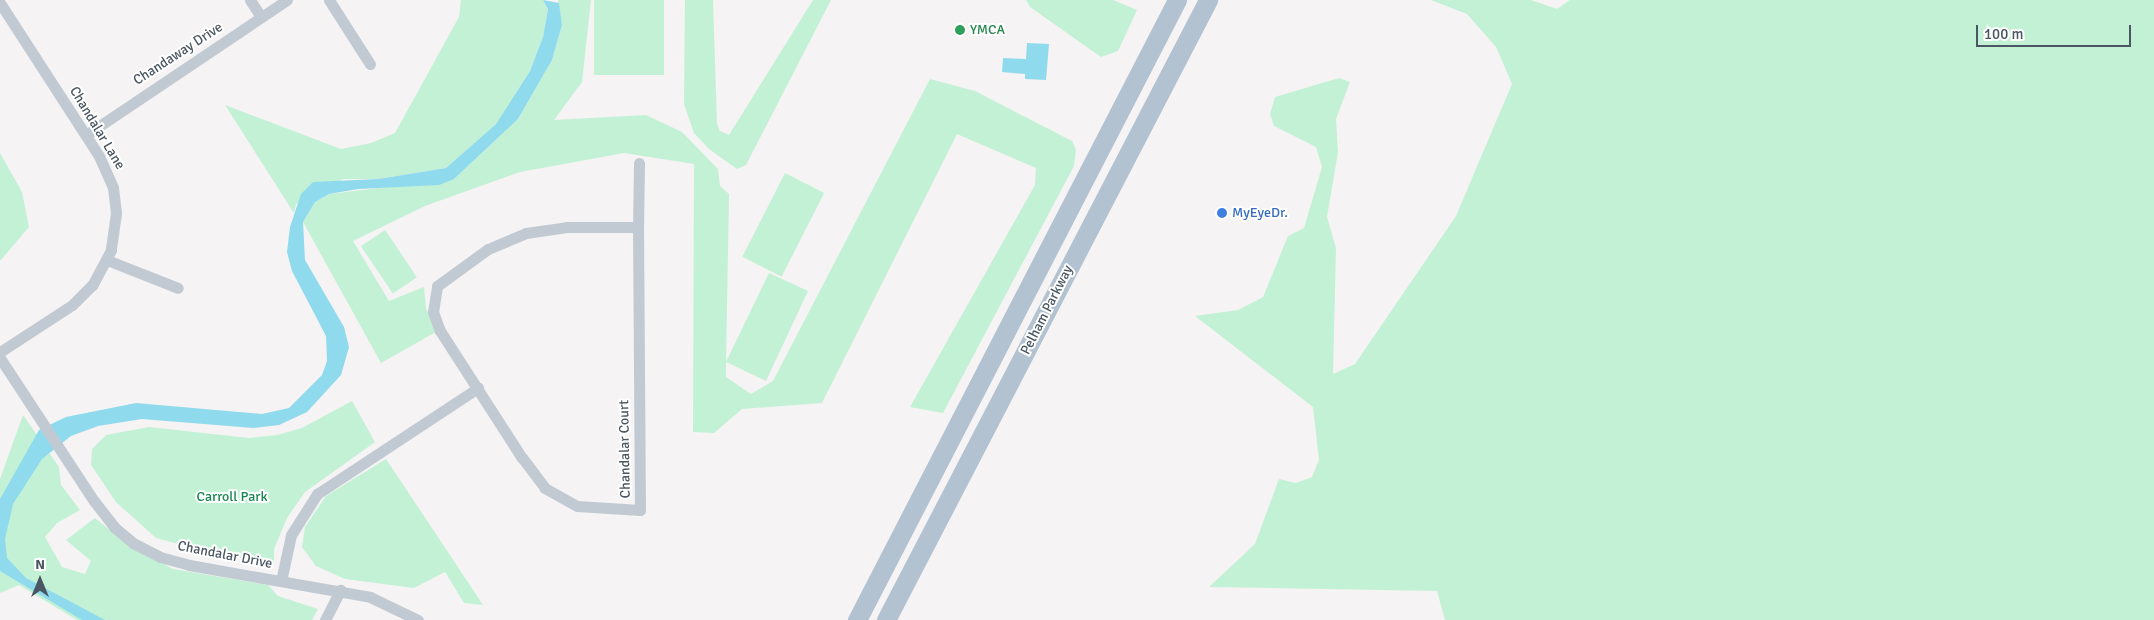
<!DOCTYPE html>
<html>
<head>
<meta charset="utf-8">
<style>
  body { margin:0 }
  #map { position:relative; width:2154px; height:620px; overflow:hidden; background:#f5f3f3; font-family:Signika,sans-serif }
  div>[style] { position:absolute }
  .green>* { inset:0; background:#c3f1d5; transform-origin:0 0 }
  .water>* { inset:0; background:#90daee }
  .minor>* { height:11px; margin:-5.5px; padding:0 5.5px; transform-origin:5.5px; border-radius:5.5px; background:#c1cad2 }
  .primary>* { height:19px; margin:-9.5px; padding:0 9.5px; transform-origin:9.5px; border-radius:9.5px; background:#b3c2d1 }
  .dots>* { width:14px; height:14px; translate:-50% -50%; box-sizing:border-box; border:2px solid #fff; border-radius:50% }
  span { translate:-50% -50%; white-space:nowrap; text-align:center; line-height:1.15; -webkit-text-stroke:4px #fff; paint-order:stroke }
  .leisure-label { font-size:14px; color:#27864d }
  .left { translate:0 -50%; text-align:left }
  .street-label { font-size:14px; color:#4a5661 }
  .shop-label { font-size:14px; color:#366cbe }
  .park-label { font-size:14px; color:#17864f }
  .north { position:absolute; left:15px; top:555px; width:50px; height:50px; -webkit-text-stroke:4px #fff; paint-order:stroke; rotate:0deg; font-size:14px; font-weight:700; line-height:20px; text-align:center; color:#4a5661 }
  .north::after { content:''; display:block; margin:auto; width:18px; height:22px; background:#4a5661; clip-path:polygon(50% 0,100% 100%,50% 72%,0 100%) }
  .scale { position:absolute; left:1976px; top:25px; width:155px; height:22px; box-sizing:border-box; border:2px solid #4a5661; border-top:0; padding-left:6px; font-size:15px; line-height:18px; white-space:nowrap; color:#4a5661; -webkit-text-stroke:4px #fff; paint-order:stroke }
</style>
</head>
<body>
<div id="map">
  <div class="green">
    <div style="clip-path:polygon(461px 0,543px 0,548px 9px,543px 37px,530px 71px,496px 124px,446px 168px,378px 179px,343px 179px,296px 204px,294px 213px,225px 105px,341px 149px,371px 143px,395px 133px,459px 17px)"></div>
    <div style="clip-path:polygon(558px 0,591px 0,582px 82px,554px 120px,646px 115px,682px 132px,718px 169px,720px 186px,729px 194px,726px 362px,769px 273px,808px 291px,766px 381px,726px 362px,726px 377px,751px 394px,773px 381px,930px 79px,975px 91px,1072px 141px,1076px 150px,1074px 166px,943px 413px,910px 407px,1035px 185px,1036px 168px,957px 134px,822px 403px,742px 409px,714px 433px,693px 432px,694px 164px,624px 153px,520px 172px,425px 206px,353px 241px,389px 301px,424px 287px,426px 308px,436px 332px,381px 363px,303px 222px,315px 202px,329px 194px,454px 179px,518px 119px,552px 60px,562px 25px)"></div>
    <div style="left:594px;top:0;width:70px;height:75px"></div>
    <div style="clip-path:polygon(685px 0,713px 0,717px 124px,720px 131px,729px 135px,813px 0,831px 0,746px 165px,737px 169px,709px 149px,694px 133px,684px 104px)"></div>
    <div style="clip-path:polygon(1026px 0,1113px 0,1137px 10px,1118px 51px,1101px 57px,1030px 7px)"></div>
    <div style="clip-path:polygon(1431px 0,1531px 0,1557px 9px,1570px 0,2154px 0,2154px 620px,1445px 620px,1437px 591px,1209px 587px,1255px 544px,1279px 479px,1296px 483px,1312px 477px,1319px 460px,1313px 407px,1195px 316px,1238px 310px,1263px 297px,1288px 236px,1304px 228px,1322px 167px,1316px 147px,1274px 126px,1270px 114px,1275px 97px,1339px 78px,1350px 82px,1336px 119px,1338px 152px,1327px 217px,1336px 248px,1333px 374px,1355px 364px,1456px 216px,1512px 84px,1496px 47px,1467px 14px)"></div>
    <div style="clip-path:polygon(0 153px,22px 192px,29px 227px,0 261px)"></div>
    <div style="left:785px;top:173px;width:44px;height:94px;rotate:27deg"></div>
    <div style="left:385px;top:230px;width:57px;height:29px;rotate:56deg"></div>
    <div style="clip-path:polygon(352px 401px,375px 442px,305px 492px,287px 518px,274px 549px,274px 563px,220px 555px,156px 538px,116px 502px,91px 465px,92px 449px,106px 435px,149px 427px,249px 438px,277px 435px,302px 428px)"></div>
    <div style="clip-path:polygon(23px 415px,59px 467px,61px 485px,80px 510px,57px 523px,45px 537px,62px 567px,85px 574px,91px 561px,66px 540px,95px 518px,127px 544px,173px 569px,268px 585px,278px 596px,318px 609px,312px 620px,77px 620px,19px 585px,0 593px,0 479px)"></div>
    <div style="clip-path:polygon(386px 459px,483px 605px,464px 603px,445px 572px,414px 588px,345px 579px,316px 566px,302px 547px,305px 527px,326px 496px)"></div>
  </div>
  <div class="water">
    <div style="clip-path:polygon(543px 0,559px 3px,562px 25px,552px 60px,518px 119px,454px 179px,439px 185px,358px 189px,329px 194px,315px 202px,303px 222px,305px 260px,344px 327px,349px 347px,341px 375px,307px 412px,279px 425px,253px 428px,142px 419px,98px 426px,71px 436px,42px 459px,13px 504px,5px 539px,7px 558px,26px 578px,105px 620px,82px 620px,0 571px,0 499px,39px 430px,66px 417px,136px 403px,262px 414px,289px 408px,322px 375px,327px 361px,326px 336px,292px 271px,287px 252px,290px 227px,301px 194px,313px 182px,378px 179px,446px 168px,496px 124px,530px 71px,543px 37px,548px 9px)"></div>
    <div style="clip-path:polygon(1027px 43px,1049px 44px,1046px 80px,1025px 79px,1025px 74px,1002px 72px,1003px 58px,1026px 59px)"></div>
  </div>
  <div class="minor">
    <div style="left:250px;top:0;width:20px;rotate:57deg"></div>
    <div style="left:329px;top:0;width:76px;rotate:57.4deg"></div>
    <div style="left:0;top:3px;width:182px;rotate:57.1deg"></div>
    <div style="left:99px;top:156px;width:35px;rotate:66deg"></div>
    <div style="left:113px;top:188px;width:25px;rotate:83deg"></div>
    <div style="left:116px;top:213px;width:37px;rotate:98deg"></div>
    <div style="left:111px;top:250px;width:40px;rotate:118deg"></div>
    <div style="left:92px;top:285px;width:28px;rotate:135deg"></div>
    <div style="left:72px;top:305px;width:86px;rotate:146.9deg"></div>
    <div style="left:86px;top:135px;width:242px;rotate:-33.9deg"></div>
    <div style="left:567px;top:227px;width:71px"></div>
    <div style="left:638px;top:227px;width:283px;rotate:89.6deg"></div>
    <div style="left:640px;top:510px;width:63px;rotate:-176.4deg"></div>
    <div style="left:577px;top:506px;width:37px;rotate:-151deg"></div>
    <div style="left:545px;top:488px;width:38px;rotate:-127deg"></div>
    <div style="left:522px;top:458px;width:151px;rotate:-122.8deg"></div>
    <div style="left:440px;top:331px;width:20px;rotate:-110deg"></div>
    <div style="left:433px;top:312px;width:26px;rotate:-81deg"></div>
    <div style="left:437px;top:286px;width:63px;rotate:-36deg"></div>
    <div style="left:488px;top:249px;width:41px;rotate:-22.8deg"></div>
    <div style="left:526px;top:233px;width:41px;rotate:-8.3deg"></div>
    <div style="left:638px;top:227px;width:64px;rotate:-89.1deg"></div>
    <div style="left:107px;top:260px;width:76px;rotate:21.5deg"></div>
    <div style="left:0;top:358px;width:171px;rotate:56.7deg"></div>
    <div style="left:94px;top:501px;width:33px;rotate:52deg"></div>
    <div style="left:114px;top:527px;width:25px;rotate:40deg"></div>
    <div style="left:133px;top:543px;width:30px;rotate:27deg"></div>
    <div style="left:160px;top:557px;width:30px;rotate:15deg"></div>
    <div style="left:189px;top:565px;width:184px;rotate:10deg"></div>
    <div style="left:370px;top:597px;width:53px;rotate:25.6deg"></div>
    <div style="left:281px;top:581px;width:47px;rotate:-77.7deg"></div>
    <div style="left:291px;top:535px;width:49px;rotate:-57.6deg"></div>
    <div style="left:317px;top:494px;width:193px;rotate:-33.4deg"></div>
    <div style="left:325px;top:620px;width:34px;rotate:-63deg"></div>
  </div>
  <div class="primary">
    <div style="left:857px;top:620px;width:698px;rotate:-62.7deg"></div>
    <div style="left:886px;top:620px;width:699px;rotate:-62.55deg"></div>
  </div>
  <div class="dots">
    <div style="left:960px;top:30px;background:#2e9e5b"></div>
    <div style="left:1222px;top:213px;background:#3f7fe0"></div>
  </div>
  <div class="leisure-label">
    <span class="left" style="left:970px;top:30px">YMCA</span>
  </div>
  <div class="street-label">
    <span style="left:178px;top:54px;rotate:-33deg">Chandaway Drive</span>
    <span style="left:97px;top:128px;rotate:59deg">Chandalar Lane</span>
    <span style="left:1047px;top:310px;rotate:-63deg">Pelham Parkway</span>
    <span style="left:625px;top:449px;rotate:-91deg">Chandalar Court</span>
    <span style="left:225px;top:555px;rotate:11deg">Chandalar Drive</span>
  </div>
  <div class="shop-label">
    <span class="left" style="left:1232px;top:213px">MyEyeDr.</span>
  </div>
  <div class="park-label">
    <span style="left:232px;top:497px">Carroll Park</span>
  </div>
  <div class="north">N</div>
  <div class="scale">100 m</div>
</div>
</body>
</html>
